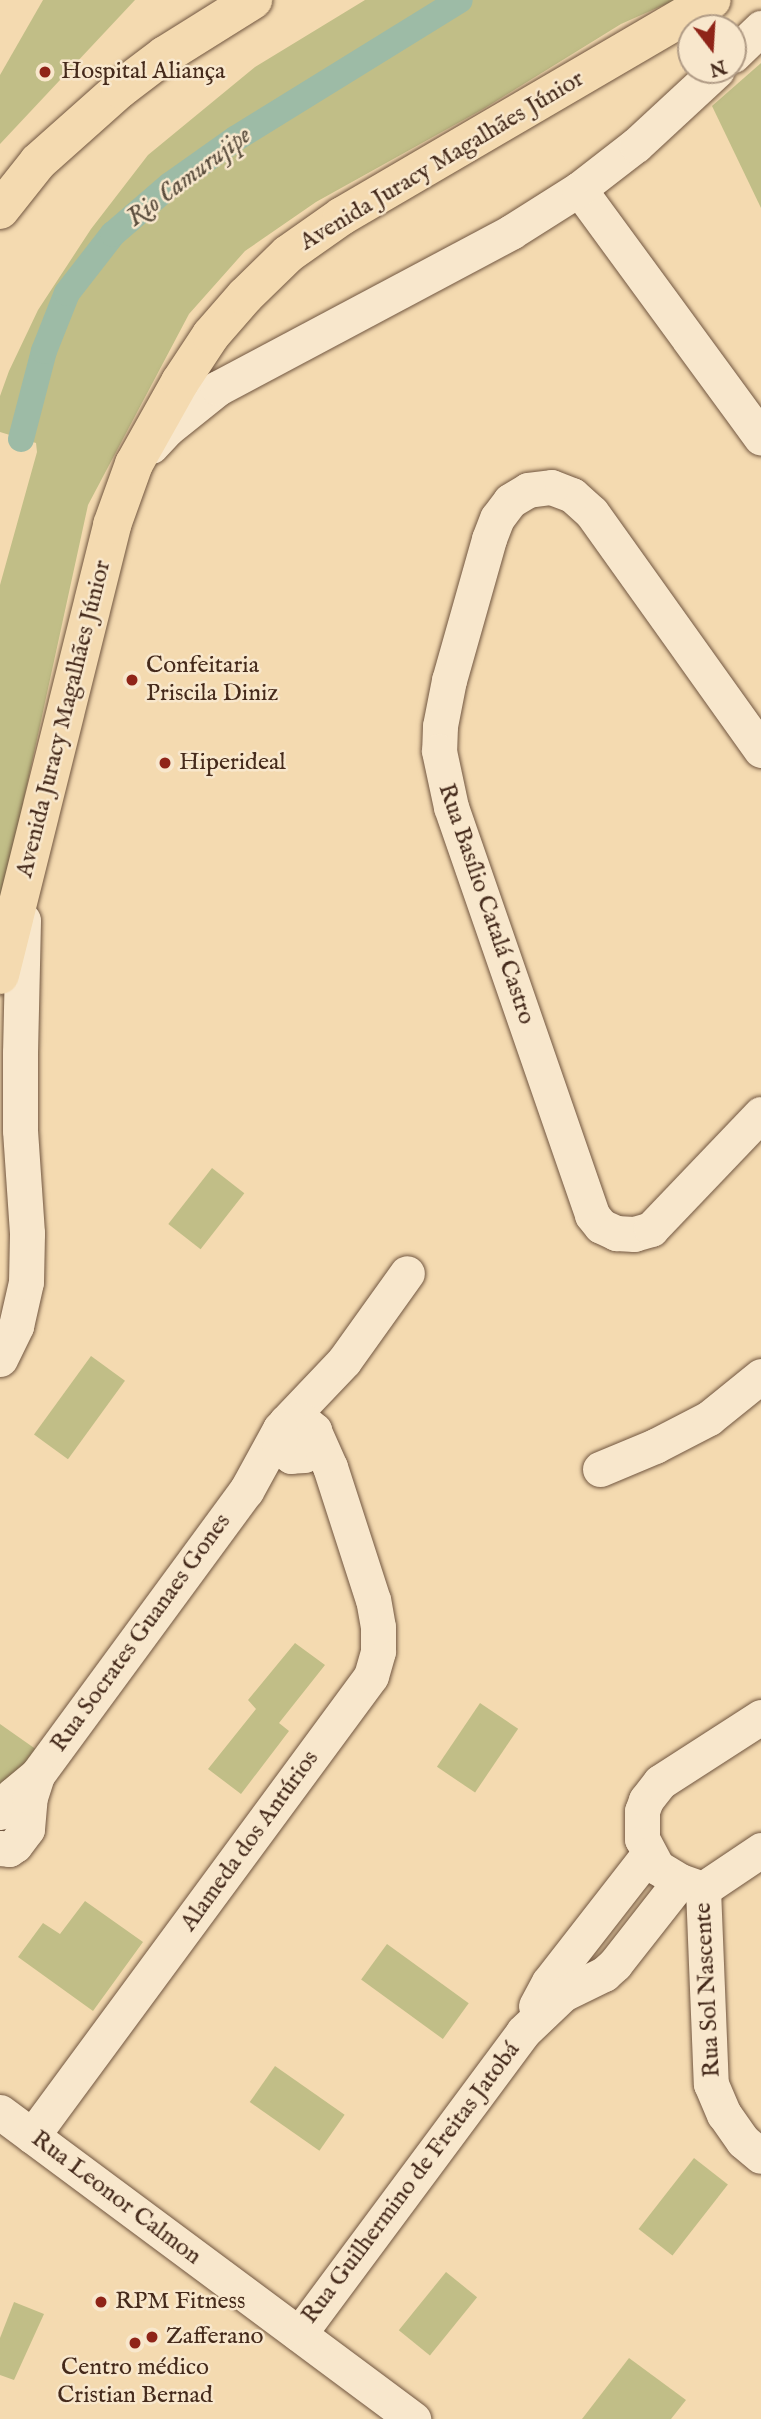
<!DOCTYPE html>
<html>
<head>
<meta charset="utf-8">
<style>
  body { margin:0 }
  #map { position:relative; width:761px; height:2419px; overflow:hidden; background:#f4dab0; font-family:"IM FELL English",serif }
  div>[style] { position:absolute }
  .green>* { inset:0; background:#c1be87; transform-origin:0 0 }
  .canal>* { height:26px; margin:-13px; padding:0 13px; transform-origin:13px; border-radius:13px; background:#9dbba6 }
  .roads { filter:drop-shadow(0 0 2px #715640) drop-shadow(0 0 2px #715640) }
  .minor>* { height:35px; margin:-17.5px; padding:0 17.5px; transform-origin:17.5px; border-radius:17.5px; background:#f8e7cc }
  .major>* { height:38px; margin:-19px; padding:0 19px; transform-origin:19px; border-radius:19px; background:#f4dab0 }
  .dots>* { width:19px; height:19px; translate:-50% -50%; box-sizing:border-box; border:4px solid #f8e7cc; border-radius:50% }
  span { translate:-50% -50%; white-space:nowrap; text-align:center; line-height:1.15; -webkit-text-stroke:5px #f8e7cc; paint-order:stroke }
  .poi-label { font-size:24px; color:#452a1b }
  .left { translate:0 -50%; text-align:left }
  .street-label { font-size:24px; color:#452a1b }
  .water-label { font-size:26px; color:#5b4e3e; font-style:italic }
  .north { position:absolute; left:677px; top:14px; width:70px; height:70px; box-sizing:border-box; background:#f8e7cc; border:2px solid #b09b85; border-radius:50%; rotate:163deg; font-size:19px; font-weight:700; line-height:28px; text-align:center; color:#452a1b }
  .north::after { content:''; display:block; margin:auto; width:24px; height:32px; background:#8f2418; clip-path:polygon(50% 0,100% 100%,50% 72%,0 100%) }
</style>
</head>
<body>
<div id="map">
  <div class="green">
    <div style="clip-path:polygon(43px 0,135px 0,0 144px,0 75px)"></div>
    <div style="clip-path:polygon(365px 0,675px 0,621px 24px,485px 108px,316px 202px,245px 251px,189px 314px,88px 505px,0 909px,0 585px,37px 452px,36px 443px,0 432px,0 396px,9px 371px,38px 310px,91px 229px,148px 155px,255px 67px)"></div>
    <div style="clip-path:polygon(761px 63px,761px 208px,712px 106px)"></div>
    <div style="left:212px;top:1168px;width:41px;height:71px;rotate:38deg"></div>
    <div style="left:91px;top:1356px;width:42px;height:97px;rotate:36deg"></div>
    <div style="clip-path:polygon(295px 1643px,325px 1665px,279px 1723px,289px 1731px,241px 1794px,208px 1769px,256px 1709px,248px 1700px)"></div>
    <div style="left:480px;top:1703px;width:46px;height:77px;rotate:34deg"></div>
    <div style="clip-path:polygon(0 1724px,37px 1750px,0 1799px)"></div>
    <div style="clip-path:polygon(85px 1901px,143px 1942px,93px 2011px,18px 1957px,43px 1923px,60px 1934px)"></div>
    <div style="left:387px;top:1944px;width:101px;height:44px;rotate:36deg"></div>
    <div style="left:275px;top:2066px;width:85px;height:44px;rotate:35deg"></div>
    <div style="left:694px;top:2158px;width:43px;height:90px;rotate:38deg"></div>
    <div style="left:446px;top:2272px;width:40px;height:75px;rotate:39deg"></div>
    <div style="clip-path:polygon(14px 2302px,44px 2314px,14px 2380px,0 2375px,0 2338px)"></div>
    <div style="clip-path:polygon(629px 2358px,686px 2400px,671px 2419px,582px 2419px)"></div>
  </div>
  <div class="canal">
    <div style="left:21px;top:439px;width:91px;rotate:-75.4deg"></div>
    <div style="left:44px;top:351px;width:62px;rotate:-68.4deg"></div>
    <div style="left:67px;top:293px;width:75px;rotate:-52.1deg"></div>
    <div style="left:113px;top:234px;width:75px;rotate:-40.7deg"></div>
    <div style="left:170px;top:185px;width:80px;rotate:-35.3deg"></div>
    <div style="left:235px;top:139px;width:264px;rotate:-31.7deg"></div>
  </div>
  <div class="roads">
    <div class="minor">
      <div style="left:733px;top:55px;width:39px;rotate:-44deg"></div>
      <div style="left:579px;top:189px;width:308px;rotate:53.8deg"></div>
      <div style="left:151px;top:446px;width:25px;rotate:-47deg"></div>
      <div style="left:168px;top:428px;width:64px;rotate:-38.7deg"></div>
      <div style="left:218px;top:388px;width:332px;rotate:-28deg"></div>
      <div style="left:511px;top:232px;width:80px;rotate:-32.3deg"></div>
      <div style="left:579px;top:189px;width:72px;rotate:-37.7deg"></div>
      <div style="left:636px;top:145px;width:110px;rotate:-42.8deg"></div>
      <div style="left:761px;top:750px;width:292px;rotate:-125.5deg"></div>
      <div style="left:591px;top:512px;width:25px;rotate:-138deg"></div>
      <div style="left:572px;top:495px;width:22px;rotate:-159deg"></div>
      <div style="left:551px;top:487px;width:23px;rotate:173deg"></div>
      <div style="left:528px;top:490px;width:21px;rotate:149deg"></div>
      <div style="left:510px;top:501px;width:21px;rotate:127deg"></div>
      <div style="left:497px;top:518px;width:22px;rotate:111deg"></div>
      <div style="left:489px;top:539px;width:147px;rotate:105.8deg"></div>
      <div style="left:449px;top:680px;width:47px;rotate:101.1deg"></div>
      <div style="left:440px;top:726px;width:25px;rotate:92deg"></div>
      <div style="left:439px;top:751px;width:57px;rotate:77.9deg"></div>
      <div style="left:451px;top:807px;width:432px;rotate:70.9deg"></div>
      <div style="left:592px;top:1215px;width:14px;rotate:51deg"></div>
      <div style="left:601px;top:1226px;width:17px;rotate:25deg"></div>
      <div style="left:616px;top:1233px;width:18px;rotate:3deg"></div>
      <div style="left:634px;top:1234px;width:18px;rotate:-16deg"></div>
      <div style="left:651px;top:1229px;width:159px;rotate:-46.3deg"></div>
      <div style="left:0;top:1359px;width:37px;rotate:-64deg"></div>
      <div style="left:16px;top:1326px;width:45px;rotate:-77.2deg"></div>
      <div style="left:26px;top:1282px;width:49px;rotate:-88.8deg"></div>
      <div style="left:27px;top:1233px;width:103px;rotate:-93.9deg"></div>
      <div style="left:20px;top:1130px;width:77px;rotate:-90deg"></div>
      <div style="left:20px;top:1053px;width:133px;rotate:-88.7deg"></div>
      <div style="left:286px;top:1422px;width:84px;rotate:-46.4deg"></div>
      <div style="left:344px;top:1361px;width:108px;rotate:-54.4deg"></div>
      <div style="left:600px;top:1469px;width:60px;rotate:-22.7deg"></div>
      <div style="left:655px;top:1446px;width:61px;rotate:-27.4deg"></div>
      <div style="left:709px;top:1418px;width:67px;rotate:-38.9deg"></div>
      <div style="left:0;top:1812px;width:21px;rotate:-53deg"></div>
      <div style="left:13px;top:1795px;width:31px;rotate:-40deg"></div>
      <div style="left:37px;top:1775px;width:353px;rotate:-53.7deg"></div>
      <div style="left:246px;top:1491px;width:71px;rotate:-61.3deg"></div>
      <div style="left:280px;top:1429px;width:9px;rotate:-49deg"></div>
      <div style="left:286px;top:1422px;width:16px;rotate:-7deg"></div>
      <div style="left:302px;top:1420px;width:16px;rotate:40deg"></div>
      <div style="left:314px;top:1430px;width:13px;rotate:86deg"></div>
      <div style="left:315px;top:1443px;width:16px;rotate:133deg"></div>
      <div style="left:304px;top:1455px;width:13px;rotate:176deg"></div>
      <div style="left:291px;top:1456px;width:16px;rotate:-137deg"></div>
      <div style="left:279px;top:1445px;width:16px;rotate:-86deg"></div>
      <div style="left:0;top:1848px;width:9px;rotate:6deg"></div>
      <div style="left:9px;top:1849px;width:7px;rotate:-34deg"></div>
      <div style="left:15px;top:1845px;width:20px;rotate:-53deg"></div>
      <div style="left:27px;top:1829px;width:32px;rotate:-85deg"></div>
      <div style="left:30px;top:1797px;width:23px;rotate:-72deg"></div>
      <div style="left:700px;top:1888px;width:21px;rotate:-161deg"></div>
      <div style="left:680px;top:1881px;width:27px;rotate:-149deg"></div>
      <div style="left:657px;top:1867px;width:32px;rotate:-118deg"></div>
      <div style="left:642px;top:1839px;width:28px;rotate:-90deg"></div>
      <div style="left:642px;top:1811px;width:12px;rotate:-70deg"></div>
      <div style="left:646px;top:1800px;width:23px;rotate:-52deg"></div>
      <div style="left:660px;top:1782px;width:120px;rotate:-32.8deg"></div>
      <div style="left:703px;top:1889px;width:195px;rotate:87.7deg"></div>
      <div style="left:711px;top:2084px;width:33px;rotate:67deg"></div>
      <div style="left:724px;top:2114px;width:33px;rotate:55deg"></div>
      <div style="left:743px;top:2141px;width:23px;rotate:40deg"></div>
      <div style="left:703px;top:1889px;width:70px;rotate:-33.9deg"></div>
      <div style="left:536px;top:2006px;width:27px;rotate:-62deg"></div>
      <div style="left:549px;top:1982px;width:161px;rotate:-52.1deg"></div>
      <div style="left:0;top:2112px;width:515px;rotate:36.62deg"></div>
      <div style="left:32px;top:2136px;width:571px;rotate:-53.61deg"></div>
      <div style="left:371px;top:1676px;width:26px;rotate:-74deg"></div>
      <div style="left:378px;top:1651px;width:24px;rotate:-90deg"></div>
      <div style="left:378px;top:1627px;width:27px;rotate:-100deg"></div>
      <div style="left:373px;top:1600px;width:140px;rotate:-107.9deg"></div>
      <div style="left:330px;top:1467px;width:35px;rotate:-114deg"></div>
      <div style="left:299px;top:2334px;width:376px;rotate:-53.4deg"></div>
      <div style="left:523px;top:2032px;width:55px;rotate:-43.5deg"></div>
      <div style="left:563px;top:1994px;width:46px;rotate:-26deg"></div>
      <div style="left:604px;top:1974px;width:15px;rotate:-42deg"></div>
      <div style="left:615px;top:1964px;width:105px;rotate:-51.9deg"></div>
    </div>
    <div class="major">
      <div style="left:0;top:210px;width:61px;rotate:-51.6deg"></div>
      <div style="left:38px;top:162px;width:110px;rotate:-41.7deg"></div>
      <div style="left:120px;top:89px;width:56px;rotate:-37.1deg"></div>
      <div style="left:165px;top:55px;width:104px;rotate:-32deg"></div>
      <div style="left:0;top:975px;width:464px;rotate:-76deg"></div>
      <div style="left:112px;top:525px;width:65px;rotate:-70.2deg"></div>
      <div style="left:134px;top:464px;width:94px;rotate:-60.7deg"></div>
      <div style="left:180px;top:382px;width:56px;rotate:-56.6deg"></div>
      <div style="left:211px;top:335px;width:52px;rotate:-48.9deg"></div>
      <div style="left:245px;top:296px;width:60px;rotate:-44.3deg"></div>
      <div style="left:288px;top:254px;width:66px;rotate:-35.1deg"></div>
      <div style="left:342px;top:216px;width:428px;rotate:-30.3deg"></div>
    </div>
  </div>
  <div class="dots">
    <div style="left:45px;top:72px;background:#8f2418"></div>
    <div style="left:132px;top:680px;background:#8f2418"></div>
    <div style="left:165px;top:763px;background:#8f2418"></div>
    <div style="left:101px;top:2302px;background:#8f2418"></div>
    <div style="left:152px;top:2337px;background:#8f2418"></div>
    <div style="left:135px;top:2343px;background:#8f2418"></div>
  </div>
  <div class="poi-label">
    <span class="left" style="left:61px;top:72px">Hospital Aliança</span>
    <span class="left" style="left:146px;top:680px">Confeitaria<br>Priscila Diniz</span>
    <span class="left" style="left:179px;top:763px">Hiperideal</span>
    <span class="left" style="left:115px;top:2302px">RPM Fitness</span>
    <span class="left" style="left:166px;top:2337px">Zafferano</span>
    <span style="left:135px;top:2382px">Centro médico<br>Cristian Bernad</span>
  </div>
  <div class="street-label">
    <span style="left:442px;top:161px;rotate:-31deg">Avenida Juracy Magalhães Júnior</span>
    <span style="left:64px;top:719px;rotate:-76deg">Avenida Juracy Magalhães Júnior</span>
    <span style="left:486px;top:904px;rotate:71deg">Rua Basílio Catalá Castro</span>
    <span style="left:141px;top:1633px;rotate:-54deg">Rua Socrates Guanaes Gones</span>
    <span style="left:250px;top:1841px;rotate:-54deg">Alameda dos Antúrios</span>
    <span style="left:708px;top:1990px;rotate:-93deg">Rua Sol Nascente</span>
    <span style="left:411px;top:2183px;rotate:-53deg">Rua Guilhermino de Freitas Jatobá</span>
    <span style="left:116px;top:2198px;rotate:37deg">Rua Leonor Calmon</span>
  </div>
  <div class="water-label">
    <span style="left:189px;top:177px;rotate:-37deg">Rio Camurujipe</span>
  </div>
  <div class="north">N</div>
</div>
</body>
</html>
